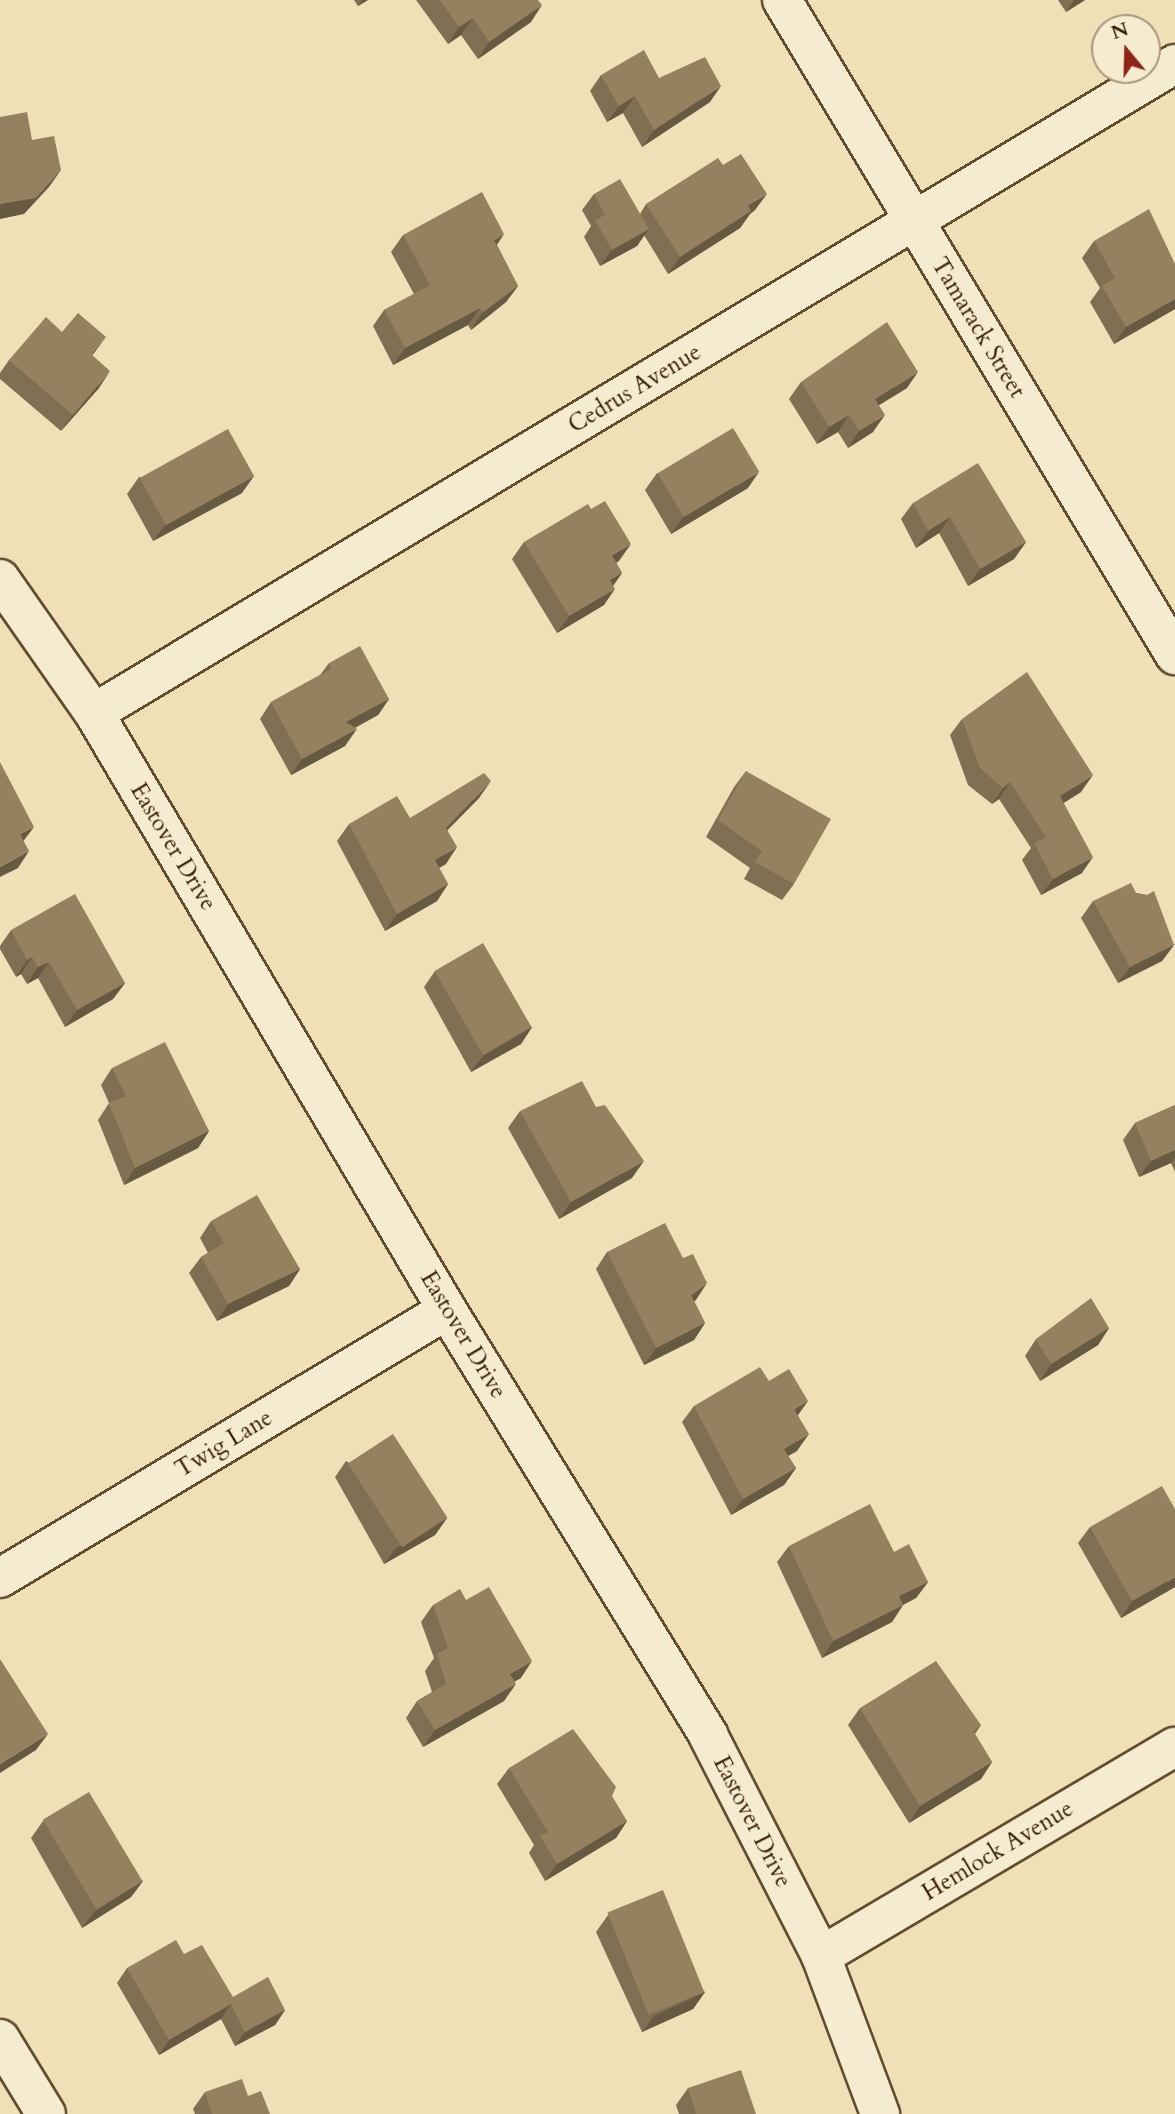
<!DOCTYPE html>
<html>
<head>
<meta charset="utf-8">
<style>
	body { margin:0 }
	#map { position:relative; width:1175px; height:2114px; overflow:hidden; background:#f0e0b7; font-family:Cardo,serif }
	div>[style] { position:absolute }
	[style*='--x'] { left:calc(var(--x)*1px); top:calc(var(--y)*1px); width:calc(var(--w)*1px); rotate:calc(var(--a)*1deg) }
	.roads { filter:drop-shadow(2px 0 #624c2e) drop-shadow(-2px 0 #624c2e) drop-shadow(0 2px #624c2e) drop-shadow(0 -2px #624c2e) }
	.street>* { height:38px; margin:-19px; padding:0 19px; transform-origin:19px; border-radius:19px; background:#f5ebd0 }
	.wall>* { inset:0; background:#806f52 }
	.shaded-wall>* { inset:0; background:#685a42 }
	.building>* { inset:0; background:#95815f; transform-origin:0 0 }
	span { translate:-50% -50%; white-space:nowrap; text-align:center; line-height:1.15; -webkit-text-stroke:7px #f5ebd0; paint-order:stroke }
	.street-label { font-size:23px; color:#321a00 }
	.north { position:absolute; left:1091px; top:14px; width:70px; height:70px; box-sizing:border-box; background:#f5ebd0; border:2px solid #a7977d; border-radius:50%; rotate:341deg; font-size:19px; font-weight:700; line-height:28px; text-align:center; color:#321a00 }
	.north::after { content:''; display:block; margin:auto; width:24px; height:32px; background:#8f2418; clip-path:polygon(50% 0,100% 100%,50% 72%,0 100%) }
</style>
</head>
<body>
<div id="map">
	<div class="roads">
		<div class="street">
			<i style="--x:782;--y:0;--w:764;--a:59.04"></i>
			<i style="--x:0;--y:579;--w:164;--a:55"></i>
			<i style="--x:94;--y:713;--w:694;--a:59.4"></i>
			<i style="--x:447;--y:1310;--w:499;--a:58.4"></i>
			<i style="--x:708;--y:1735;--w:248;--a:62.9"></i>
			<i style="--x:821;--y:1956;--w:169;--a:69.5"></i>
			<i style="--x:94;--y:713;--w:1261;--a:-30.98"></i>
			<i style="--x:0;--y:1578;--w:521;--a:-30.94"></i>
			<i style="--x:821;--y:1956;--w:411;--a:-30.6"></i>
			<i style="--x:0;--y:2039;--w:88;--a:58.5"></i>
		</div>
	</div>
	<div class="wall">
		<i style="clip-path:polygon(354px 0,368px 0,358px 6px)"></i>
		<i style="clip-path:polygon(416px 0,538px 0,531px 22px,478px 59px,461px 35px,448px 44px)"></i>
		<i style="clip-path:polygon(1058px 0,1085px 0,1066px 12px)"></i>
		<i style="clip-path:polygon(601px 75px,659px 78px,710px 102px,642px 147px,623px 113px,607px 122px,590px 91px)"></i>
		<i style="clip-path:polygon(594px 194px,640px 214px,646px 204px,755px 210px,750px 214px,740px 228px,668px 274px,644px 235px,637px 246px,600px 266px,584px 237px,591px 226px,582px 210px)"></i>
		<i style="clip-path:polygon(403px 235px,497px 245px,518px 286px,506px 302px,471px 330px,468px 325px,393px 365px,373px 326px,384px 310px,414px 294px,391px 252px)"></i>
		<i style="clip-path:polygon(1094px 241px,1175px 264px,1175px 309px,1114px 344px,1090px 302px,1100px 288px,1082px 258px)"></i>
		<i style="clip-path:polygon(62px 332px,92px 356px,99px 388px,61px 431px,0 379px,0 373px,9px 360px)"></i>
		<i style="clip-path:polygon(801px 382px,907px 388px,879px 405px,873px 432px,848px 448px,838px 432px,817px 444px,789px 399px)"></i>
		<i style="clip-path:polygon(657px 473px,748px 488px,671px 534px,645px 490px)"></i>
		<i style="clip-path:polygon(139px 477px,242px 493px,153px 541px,127px 494px)"></i>
		<i style="clip-path:polygon(913px 503px,1026px 542px,1014px 559px,968px 586px,939px 533px,916px 548px,901px 519px)"></i>
		<i style="clip-path:polygon(524px 542px,619px 561px,616px 562px,622px 573px,613px 585px,604px 605px,557px 633px,512px 559px)"></i>
		<i style="clip-path:polygon(329px 663px,389px 699px,378px 715px,355px 728px,345px 746px,291px 775px,260px 719px,271px 702px,320px 675px)"></i>
		<i style="clip-path:polygon(962px 719px,1081px 792px,1063px 803px,1082px 873px,1041px 895px,1022px 860px,1031px 848px,999px 799px,992px 804px,968px 785px,950px 735px)"></i>
		<i style="clip-path:polygon(746px 771px,794px 884px,782px 900px,744px 879px,750px 868px,706px 837px,734px 787px)"></i>
		<i style="clip-path:polygon(479px 798px,447px 830px,446px 864px,439px 868px,448px 884px,437px 901px,385px 931px,337px 841px,349px 824px,410px 818px)"></i>
		<i style="clip-path:polygon(1136px 893px,1147px 895px,1174px 945px,1162px 961px,1118px 983px,1081px 918px,1093px 901px)"></i>
		<i style="clip-path:polygon(11px 930px,125px 983px,113px 999px,65px 1027px,38px 978px,27px 984px,21px 974px,16px 977px,0 949px,0 946px)"></i>
		<i style="clip-path:polygon(435px 971px,532px 1027px,521px 1044px,471px 1072px,424px 987px)"></i>
		<i style="clip-path:polygon(112px 1068px,209px 1131px,198px 1148px,124px 1185px,98px 1120px,109px 1103px,101px 1085px)"></i>
		<i style="clip-path:polygon(1175px 1105px,1175px 1172px,1171px 1163px,1139px 1177px,1123px 1140px,1135px 1123px)"></i>
		<i style="clip-path:polygon(520px 1111px,632px 1178px,559px 1219px,508px 1128px)"></i>
		<i style="clip-path:polygon(211px 1221px,300px 1269px,289px 1286px,217px 1321px,189px 1273px,201px 1257px,208px 1253px,200px 1238px)"></i>
		<i style="clip-path:polygon(607px 1252px,696px 1300px,694px 1301px,705px 1323px,694px 1340px,644px 1365px,596px 1269px)"></i>
		<i style="clip-path:polygon(1109px 1328px,1098px 1345px,1040px 1381px,1025px 1356px,1036px 1339px)"></i>
		<i style="clip-path:polygon(769px 1381px,798px 1416px,797px 1451px,788px 1456px,796px 1468px,784px 1485px,731px 1515px,682px 1422px,694px 1406px)"></i>
		<i style="clip-path:polygon(346px 1461px,447px 1518px,435px 1535px,384px 1564px,335px 1477px)"></i>
		<i style="clip-path:polygon(1090px 1527px,1175px 1587px,1121px 1618px,1078px 1543px)"></i>
		<i style="clip-path:polygon(789px 1546px,894px 1552px,928px 1582px,916px 1598px,903px 1605px,892px 1622px,822px 1658px,777px 1562px)"></i>
		<i style="clip-path:polygon(466px 1600px,521px 1678px,514px 1681px,504px 1701px,423px 1747px,406px 1718px,417px 1701px,432px 1692px,425px 1671px,434px 1658px,421px 1622px,433px 1605px)"></i>
		<i style="clip-path:polygon(860px 1708px,981px 1725px,975px 1734px,992px 1762px,981px 1779px,909px 1823px,848px 1725px)"></i>
		<i style="clip-path:polygon(509px 1768px,627px 1821px,616px 1838px,545px 1881px,529px 1853px,534px 1845px,497px 1784px)"></i>
		<i style="clip-path:polygon(43px 1821px,143px 1881px,131px 1897px,82px 1928px,31px 1838px)"></i>
		<i style="clip-path:polygon(608px 1915px,705px 1992px,693px 2009px,642px 2032px,596px 1932px)"></i>
		<i style="clip-path:polygon(184px 1954px,233px 1997px,285px 2010px,275px 2025px,235px 2046px,221px 2019px,159px 2055px,117px 1983px,127px 1968px)"></i>
		<i style="clip-path:polygon(688px 2088px,756px 2114px,679px 2114px,676px 2105px)"></i>
		<i style="clip-path:polygon(205px 2092px,270px 2114px,195px 2114px,193px 2109px)"></i>
	</div>
	<div class="shaded-wall">
		<i style="clip-path:polygon(362px 0,368px 0,358px 6px)"></i>
		<i style="clip-path:polygon(1074px 0,1085px 0,1066px 12px)"></i>
		<i style="clip-path:polygon(542px 5px,531px 22px,478px 59px,489px 42px)"></i>
		<i style="clip-path:polygon(473px 18px,461px 35px,448px 44px,459px 27px)"></i>
		<i style="clip-path:polygon(721px 86px,710px 102px,642px 147px,654px 130px)"></i>
		<i style="clip-path:polygon(635px 96px,623px 113px,607px 122px,619px 106px)"></i>
		<i style="clip-path:polygon(61px 170px,49px 187px,24px 214px,0 219px,0 204px)"></i>
		<i style="clip-path:polygon(767px 194px,755px 210px,750px 214px,740px 228px,668px 274px,680px 257px,748px 205px)"></i>
		<i style="clip-path:polygon(649px 229px,637px 246px,600px 266px,612px 250px)"></i>
		<i style="clip-path:polygon(504px 234px,493px 251px,494px 240px)"></i>
		<i style="clip-path:polygon(518px 286px,506px 302px,471px 330px,482px 313px)"></i>
		<i style="clip-path:polygon(1175px 299px,1175px 309px,1114px 344px,1126px 327px)"></i>
		<i style="clip-path:polygon(480px 308px,468px 325px,393px 365px,405px 348px)"></i>
		<i style="clip-path:polygon(106px 337px,94px 353px,79px 371px,91px 354px)"></i>
		<i style="clip-path:polygon(110px 371px,99px 388px,61px 431px,73px 415px)"></i>
		<i style="clip-path:polygon(918px 372px,907px 388px,863px 415px,875px 399px)"></i>
		<i style="clip-path:polygon(849px 415px,838px 432px,817px 444px,829px 427px)"></i>
		<i style="clip-path:polygon(885px 415px,873px 432px,848px 448px,859px 431px)"></i>
		<i style="clip-path:polygon(759px 472px,748px 488px,671px 534px,683px 517px)"></i>
		<i style="clip-path:polygon(254px 476px,242px 493px,153px 541px,165px 525px)"></i>
		<i style="clip-path:polygon(950px 517px,939px 533px,916px 548px,928px 531px)"></i>
		<i style="clip-path:polygon(1026px 542px,1014px 559px,968px 586px,980px 569px)"></i>
		<i style="clip-path:polygon(631px 544px,619px 561px,600px 572px,612px 555px)"></i>
		<i style="clip-path:polygon(622px 573px,611px 589px,610px 580px)"></i>
		<i style="clip-path:polygon(615px 589px,604px 605px,557px 633px,569px 616px)"></i>
		<i style="clip-path:polygon(389px 699px,378px 715px,335px 738px,346px 722px)"></i>
		<i style="clip-path:polygon(357px 729px,345px 746px,291px 775px,302px 759px)"></i>
		<i style="clip-path:polygon(1093px 775px,1081px 792px,1048px 813px,1060px 796px)"></i>
		<i style="clip-path:polygon(491px 781px,479px 798px,434px 844px,446px 828px)"></i>
		<i style="clip-path:polygon(1010px 782px,999px 799px,992px 804px,1003px 788px)"></i>
		<i style="clip-path:polygon(34px 827px,22px 843px,20px 834px)"></i>
		<i style="clip-path:polygon(457px 847px,446px 864px,423px 877px,435px 860px)"></i>
		<i style="clip-path:polygon(29px 851px,18px 868px,0 877px,0 867px)"></i>
		<i style="clip-path:polygon(1093px 857px,1082px 873px,1041px 895px,1053px 879px)"></i>
		<i style="clip-path:polygon(448px 884px,437px 901px,385px 931px,397px 914px)"></i>
		<i style="clip-path:polygon(1174px 945px,1162px 961px,1118px 983px,1130px 967px)"></i>
		<i style="clip-path:polygon(32px 957px,21px 974px,16px 977px,27px 960px)"></i>
		<i style="clip-path:polygon(49px 962px,38px 978px,27px 984px,38px 967px)"></i>
		<i style="clip-path:polygon(125px 983px,113px 999px,65px 1027px,77px 1010px)"></i>
		<i style="clip-path:polygon(532px 1027px,521px 1044px,471px 1072px,483px 1056px)"></i>
		<i style="clip-path:polygon(209px 1131px,198px 1148px,124px 1185px,135px 1168px)"></i>
		<i style="clip-path:polygon(1175px 1150px,1175px 1157px,1171px 1163px,1139px 1177px,1151px 1161px)"></i>
		<i style="clip-path:polygon(644px 1161px,632px 1178px,559px 1219px,571px 1202px)"></i>
		<i style="clip-path:polygon(300px 1269px,289px 1286px,217px 1321px,228px 1304px)"></i>
		<i style="clip-path:polygon(707px 1283px,696px 1300px,679px 1312px,691px 1295px)"></i>
		<i style="clip-path:polygon(705px 1323px,694px 1340px,644px 1365px,656px 1348px)"></i>
		<i style="clip-path:polygon(1109px 1328px,1098px 1345px,1040px 1381px,1051px 1364px)"></i>
		<i style="clip-path:polygon(808px 1401px,796px 1418px,794px 1409px)"></i>
		<i style="clip-path:polygon(809px 1434px,797px 1451px,772px 1465px,784px 1449px)"></i>
		<i style="clip-path:polygon(796px 1468px,784px 1485px,731px 1515px,743px 1499px)"></i>
		<i style="clip-path:polygon(447px 1518px,435px 1535px,384px 1564px,396px 1548px)"></i>
		<i style="clip-path:polygon(1175px 1577px,1175px 1587px,1121px 1618px,1132px 1601px)"></i>
		<i style="clip-path:polygon(928px 1582px,916px 1598px,887px 1613px,899px 1596px)"></i>
		<i style="clip-path:polygon(903px 1605px,892px 1622px,822px 1658px,833px 1641px)"></i>
		<i style="clip-path:polygon(532px 1661px,521px 1678px,498px 1691px,510px 1674px)"></i>
		<i style="clip-path:polygon(516px 1684px,504px 1701px,423px 1747px,435px 1730px)"></i>
		<i style="clip-path:polygon(48px 1734px,36px 1750px,0 1773px,0 1764px)"></i>
		<i style="clip-path:polygon(992px 1762px,981px 1779px,909px 1823px,920px 1806px)"></i>
		<i style="clip-path:polygon(627px 1821px,616px 1838px,545px 1881px,557px 1864px)"></i>
		<i style="clip-path:polygon(143px 1881px,131px 1897px,82px 1928px,94px 1912px)"></i>
		<i style="clip-path:polygon(705px 1992px,693px 2009px,642px 2032px,654px 2016px)"></i>
		<i style="clip-path:polygon(231px 2004px,221px 2019px,159px 2055px,169px 2040px)"></i>
		<i style="clip-path:polygon(285px 2010px,275px 2025px,235px 2046px,245px 2032px)"></i>
	</div>
	<div class="building">
		<i style="clip-path:polygon(440px 0,538px 0,542px 5px,489px 42px,473px 18px,459px 27px)"></i>
		<i style="clip-path:polygon(644px 50px,659px 78px,705px 57px,721px 86px,654px 130px,635px 96px,619px 106px,601px 75px)"></i>
		<i style="clip-path:polygon(27px 112px,32px 140px,54px 136px,61px 170px,36px 198px,0 204px,0 117px)"></i>
		<i style="clip-path:polygon(741px 154px,767px 194px,748px 205px,751px 211px,680px 257px,646px 204px,718px 158px,723px 165px)"></i>
		<i style="clip-path:polygon(620px 179px,649px 229px,612px 250px,595px 220px,605px 215px,594px 194px)"></i>
		<i style="clip-path:polygon(482px 192px,504px 234px,494px 240px,518px 286px,482px 313px,480px 308px,405px 348px,384px 310px,430px 285px,403px 235px)"></i>
		<i style="clip-path:polygon(1149px 209px,1175px 264px,1175px 299px,1126px 327px,1102px 286px,1115px 278px,1094px 241px)"></i>
		<i style="clip-path:polygon(78px 313px,106px 337px,91px 354px,110px 371px,73px 415px,9px 360px,46px 317px,62px 332px)"></i>
		<i style="clip-path:polygon(887px 322px,918px 372px,875px 399px,885px 415px,859px 431px,849px 415px,829px 427px,801px 382px)"></i>
		<i style="left:733px;top:428px;width:51px;height:88px;rotate:59deg"></i>
		<i style="left:228px;top:429px;width:54px;height:101px;rotate:61deg"></i>
		<i style="clip-path:polygon(978px 463px,1026px 542px,980px 569px,950px 517px,928px 531px,913px 503px)"></i>
		<i style="clip-path:polygon(605px 501px,631px 544px,612px 555px,622px 573px,610px 580px,615px 589px,569px 616px,524px 542px,588px 504px,591px 509px)"></i>
		<i style="clip-path:polygon(360px 646px,389px 699px,346px 722px,357px 729px,302px 759px,271px 702px,331px 669px,329px 663px)"></i>
		<i style="clip-path:polygon(1027px 672px,1093px 775px,1060px 796px,1093px 857px,1053px 879px,1034px 843px,1046px 837px,1010px 782px,1003px 788px,980px 768px,962px 719px)"></i>
		<i style="clip-path:polygon(0 762px,34px 827px,20px 834px,29px 851px,0 867px)"></i>
		<i style="clip-path:polygon(746px 771px,831px 819px,794px 884px,755px 862px,762px 851px,718px 820px)"></i>
		<i style="clip-path:polygon(484px 773px,491px 781px,446px 828px,457px 847px,435px 860px,448px 884px,397px 914px,349px 824px,397px 796px,410px 818px)"></i>
		<i style="clip-path:polygon(1131px 883px,1136px 893px,1147px 895px,1154px 891px,1174px 945px,1130px 967px,1093px 901px)"></i>
		<i style="clip-path:polygon(75px 894px,125px 983px,77px 1010px,49px 962px,38px 967px,32px 957px,27px 960px,11px 930px)"></i>
		<i style="left:483px;top:943px;width:97px;height:56px;rotate:60deg"></i>
		<i style="clip-path:polygon(165px 1042px,209px 1131px,135px 1168px,109px 1103px,126px 1096px,112px 1068px)"></i>
		<i style="clip-path:polygon(582px 1081px,596px 1107px,605px 1105px,644px 1161px,571px 1202px,520px 1111px)"></i>
		<i style="clip-path:polygon(1175px 1105px,1175px 1150px,1151px 1161px,1135px 1123px)"></i>
		<i style="clip-path:polygon(257px 1195px,300px 1269px,228px 1304px,201px 1257px,224px 1243px,211px 1221px)"></i>
		<i style="clip-path:polygon(665px 1223px,683px 1258px,693px 1254px,707px 1283px,691px 1295px,705px 1323px,656px 1348px,607px 1252px)"></i>
		<i style="clip-path:polygon(1091px 1298px,1109px 1328px,1051px 1364px,1036px 1339px)"></i>
		<i style="clip-path:polygon(760px 1367px,769px 1381px,789px 1369px,808px 1401px,794px 1409px,809px 1434px,784px 1449px,796px 1468px,743px 1499px,694px 1406px)"></i>
		<i style="left:393px;top:1434px;width:100px;height:54px;rotate:57deg"></i>
		<i style="clip-path:polygon(1162px 1486px,1175px 1509px,1175px 1577px,1132px 1601px,1090px 1527px)"></i>
		<i style="clip-path:polygon(870px 1504px,894px 1552px,909px 1544px,928px 1582px,899px 1596px,903px 1605px,833px 1641px,789px 1546px)"></i>
		<i style="clip-path:polygon(489px 1587px,532px 1661px,510px 1674px,516px 1684px,435px 1730px,417px 1701px,446px 1684px,437px 1654px,448px 1648px,433px 1605px,460px 1589px,466px 1600px)"></i>
		<i style="clip-path:polygon(0 1659px,48px 1734px,0 1764px)"></i>
		<i style="clip-path:polygon(936px 1661px,981px 1725px,973px 1731px,992px 1762px,920px 1806px,860px 1708px)"></i>
		<i style="clip-path:polygon(573px 1729px,616px 1787px,612px 1796px,627px 1821px,557px 1864px,540px 1836px,548px 1832px,509px 1768px)"></i>
		<i style="left:89px;top:1792px;width:104px;height:54px;rotate:59deg"></i>
		<i style="left:663px;top:1890px;width:110px;height:60px;rotate:68deg"></i>
		<i style="clip-path:polygon(176px 1940px,184px 1954px,202px 1945px,233px 1997px,268px 1977px,285px 2010px,245px 2032px,231px 2004px,169px 2040px,127px 1968px)"></i>
		<i style="clip-path:polygon(741px 2070px,756px 2114px,696px 2114px,688px 2088px)"></i>
		<i style="clip-path:polygon(242px 2079px,248px 2096px,261px 2091px,270px 2114px,212px 2114px,205px 2092px)"></i>
	</div>
	<div class="street-label">
		<span style="left:978px;top:328px;rotate:59deg">Tamarack Street</span>
		<span style="left:635px;top:389px;rotate:-31deg">Cedrus Avenue</span>
		<span style="left:173px;top:847px;rotate:59deg">Eastover Drive</span>
		<span style="left:463px;top:1335px;rotate:59deg">Eastover Drive</span>
		<span style="left:224px;top:1444px;rotate:-31deg">Twig Lane</span>
		<span style="left:752px;top:1822px;rotate:63deg">Eastover Drive</span>
		<span style="left:998px;top:1851px;rotate:-31deg">Hemlock Avenue</span>
	</div>
	<div class="north">N</div>
</div>
</body>
</html>
